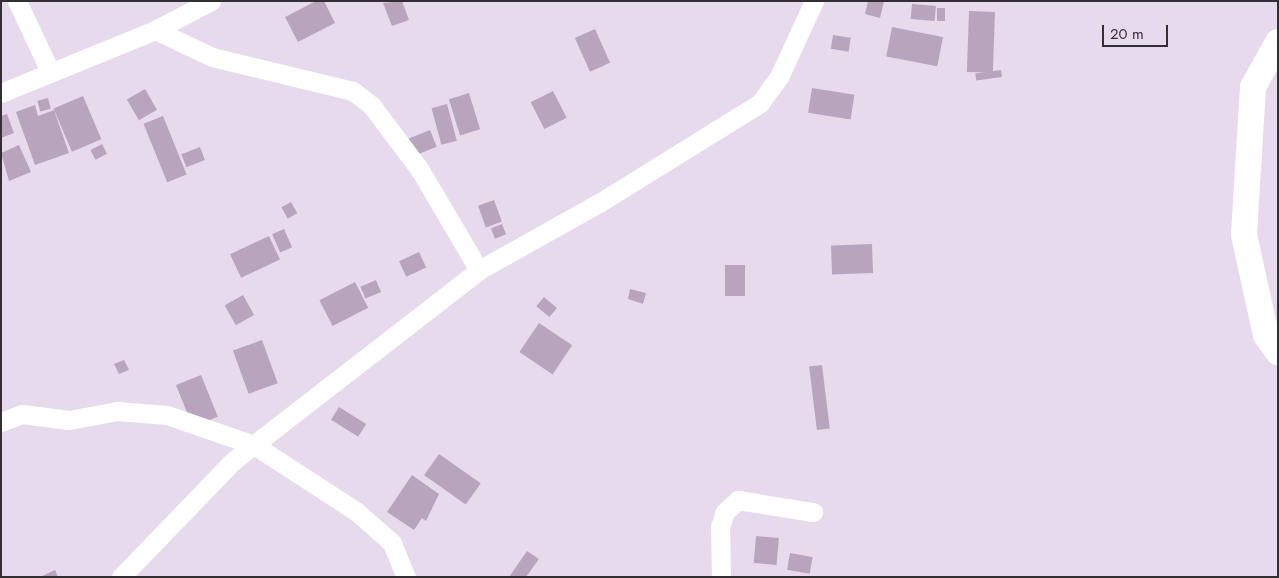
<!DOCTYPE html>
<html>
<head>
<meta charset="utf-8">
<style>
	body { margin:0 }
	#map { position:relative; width:1279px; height:578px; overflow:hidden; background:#e8daed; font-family:Jost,sans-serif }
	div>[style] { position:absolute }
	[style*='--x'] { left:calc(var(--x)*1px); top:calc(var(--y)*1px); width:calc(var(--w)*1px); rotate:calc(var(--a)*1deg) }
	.building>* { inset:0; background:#b8a5bd; transform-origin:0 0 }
	.street>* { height:19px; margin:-9.5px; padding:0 9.5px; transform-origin:9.5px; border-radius:9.5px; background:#fff }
	.secondary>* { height:26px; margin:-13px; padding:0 13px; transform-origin:13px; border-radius:13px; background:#fff }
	span { translate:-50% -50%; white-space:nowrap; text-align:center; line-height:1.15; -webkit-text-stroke:4.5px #e8daed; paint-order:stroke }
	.frame { position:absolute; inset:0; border:2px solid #332d34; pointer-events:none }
	.scale { position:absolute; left:1102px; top:25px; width:66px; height:22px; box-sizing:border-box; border:2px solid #332d34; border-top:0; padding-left:6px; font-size:15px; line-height:18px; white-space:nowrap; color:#332d34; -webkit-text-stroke:4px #e8daed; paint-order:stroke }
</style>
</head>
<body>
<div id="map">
	<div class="building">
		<i style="clip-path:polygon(316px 1px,324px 1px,335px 23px,298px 42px,285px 17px)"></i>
		<i style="clip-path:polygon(402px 1px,409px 20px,392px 26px,383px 3px)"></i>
		<i style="clip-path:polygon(868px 1px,884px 1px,880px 18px,865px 14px)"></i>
		<i style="left:912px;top:4px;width:24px;height:15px;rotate:5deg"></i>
		<i style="left:945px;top:8px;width:13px;height:8px;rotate:90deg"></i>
		<i style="left:969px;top:11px;width:26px;height:61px;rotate:2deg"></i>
		<i style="left:892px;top:27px;width:52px;height:30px;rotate:11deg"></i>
		<i style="left:595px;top:29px;width:37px;height:22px;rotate:66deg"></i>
		<i style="left:833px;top:35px;width:18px;height:14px;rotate:9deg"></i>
		<i style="left:1001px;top:70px;width:7px;height:26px;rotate:82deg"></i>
		<i style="left:812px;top:88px;width:43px;height:25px;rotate:9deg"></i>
		<i style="left:145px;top:89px;width:24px;height:21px;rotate:60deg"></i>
		<i style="left:553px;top:91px;width:30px;height:25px;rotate:63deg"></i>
		<i style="left:469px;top:93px;width:38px;height:21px;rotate:73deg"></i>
		<i style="left:83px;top:96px;width:47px;height:32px;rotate:67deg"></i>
		<i style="left:48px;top:98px;width:11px;height:11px;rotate:75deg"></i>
		<i style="left:447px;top:104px;width:38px;height:16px;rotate:75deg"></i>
		<i style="clip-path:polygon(35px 105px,38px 116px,54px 110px,69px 153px,35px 165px,16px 112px)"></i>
		<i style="clip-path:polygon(7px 114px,14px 133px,1px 138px,1px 116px)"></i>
		<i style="left:163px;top:116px;width:63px;height:21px;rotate:68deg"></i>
		<i style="left:430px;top:130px;width:18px;height:35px;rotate:68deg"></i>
		<i style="left:102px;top:144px;width:11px;height:13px;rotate:63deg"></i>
		<i style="clip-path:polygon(19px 145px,31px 172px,9px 181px,1px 153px)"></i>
		<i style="left:200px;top:147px;width:14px;height:20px;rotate:69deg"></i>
		<i style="left:494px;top:200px;width:23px;height:17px;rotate:70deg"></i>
		<i style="left:291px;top:202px;width:13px;height:11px;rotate:61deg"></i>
		<i style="left:502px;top:224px;width:11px;height:12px;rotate:68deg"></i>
		<i style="left:284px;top:229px;width:20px;height:13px;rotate:66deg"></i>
		<i style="left:269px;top:236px;width:26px;height:43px;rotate:65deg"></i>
		<i style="left:872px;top:244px;width:29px;height:41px;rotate:88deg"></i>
		<i style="left:419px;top:252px;width:17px;height:22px;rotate:65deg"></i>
		<i style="left:725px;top:265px;width:20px;height:31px"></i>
		<i style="left:376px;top:280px;width:13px;height:17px;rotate:67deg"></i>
		<i style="left:355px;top:282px;width:29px;height:40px;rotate:63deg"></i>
		<i style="clip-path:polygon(630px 289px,646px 293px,643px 304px,628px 299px)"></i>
		<i style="left:243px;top:295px;width:23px;height:21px;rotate:61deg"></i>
		<i style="left:544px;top:297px;width:17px;height:12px;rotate:40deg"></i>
		<i style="left:539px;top:323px;width:40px;height:35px;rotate:34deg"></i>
		<i style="left:262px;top:340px;width:46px;height:31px;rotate:70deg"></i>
		<i style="clip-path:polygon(124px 360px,129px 370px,119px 374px,114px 364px)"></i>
		<i style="left:822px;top:365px;width:64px;height:13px;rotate:83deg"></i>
		<i style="left:201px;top:375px;width:45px;height:27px;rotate:68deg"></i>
		<i style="left:339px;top:407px;width:32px;height:15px;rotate:32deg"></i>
		<i style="left:439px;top:454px;width:51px;height:26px;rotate:35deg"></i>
		<i style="clip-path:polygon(412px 475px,439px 494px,426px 521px,422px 518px,414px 530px,387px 512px)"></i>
		<i style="left:756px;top:536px;width:23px;height:27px;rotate:5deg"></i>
		<i style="clip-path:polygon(527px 551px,539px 559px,526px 577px,509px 577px)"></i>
		<i style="left:790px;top:553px;width:23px;height:17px;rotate:10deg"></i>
		<i style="clip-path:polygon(55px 570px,58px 577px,40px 577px)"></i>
	</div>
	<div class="street">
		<i style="--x:17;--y:1;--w:77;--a:64.8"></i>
		<i style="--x:155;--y:30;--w:63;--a:25.3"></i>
		<i style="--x:212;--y:57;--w:145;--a:13.6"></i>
		<i style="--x:353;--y:91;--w:24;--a:38"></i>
		<i style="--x:372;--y:106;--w:80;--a:53.1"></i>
		<i style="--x:420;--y:170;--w:116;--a:59.5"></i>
		<i style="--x:1;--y:93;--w:166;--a:-22.2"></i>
		<i style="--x:155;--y:30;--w:63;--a:-27.4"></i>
		<i style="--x:1;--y:422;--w:22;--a:-21"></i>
		<i style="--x:22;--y:414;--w:47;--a:7.3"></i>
		<i style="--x:69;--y:420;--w:49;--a:-10.6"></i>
		<i style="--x:117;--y:411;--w:50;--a:4.6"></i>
		<i style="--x:167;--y:415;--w:92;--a:19"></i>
		<i style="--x:254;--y:445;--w:123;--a:33"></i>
		<i style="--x:357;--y:512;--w:47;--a:41.5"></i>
		<i style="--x:392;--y:543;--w:37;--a:68"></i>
		<i style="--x:121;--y:577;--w:161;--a:-46"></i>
		<i style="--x:233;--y:461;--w:311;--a:-37.8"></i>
		<i style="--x:479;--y:270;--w:137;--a:-29.2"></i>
		<i style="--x:599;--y:203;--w:190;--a:-31.8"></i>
		<i style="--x:760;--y:103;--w:32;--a:-54"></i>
		<i style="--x:779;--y:77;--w:84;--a:-65.3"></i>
		<i style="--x:721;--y:577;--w:50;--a:-91.1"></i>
		<i style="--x:720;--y:527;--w:16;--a:-72"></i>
		<i style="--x:725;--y:512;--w:18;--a:-43"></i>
		<i style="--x:738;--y:500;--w:76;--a:9.1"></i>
	</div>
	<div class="secondary">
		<i style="--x:1278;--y:42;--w:51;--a:119.1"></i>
		<i style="--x:1253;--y:87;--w:148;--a:93.5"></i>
		<i style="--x:1244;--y:235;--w:102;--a:77.6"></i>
		<i style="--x:1266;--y:335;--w:21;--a:55"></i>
	</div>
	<div class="frame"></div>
	<div class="scale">20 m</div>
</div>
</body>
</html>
